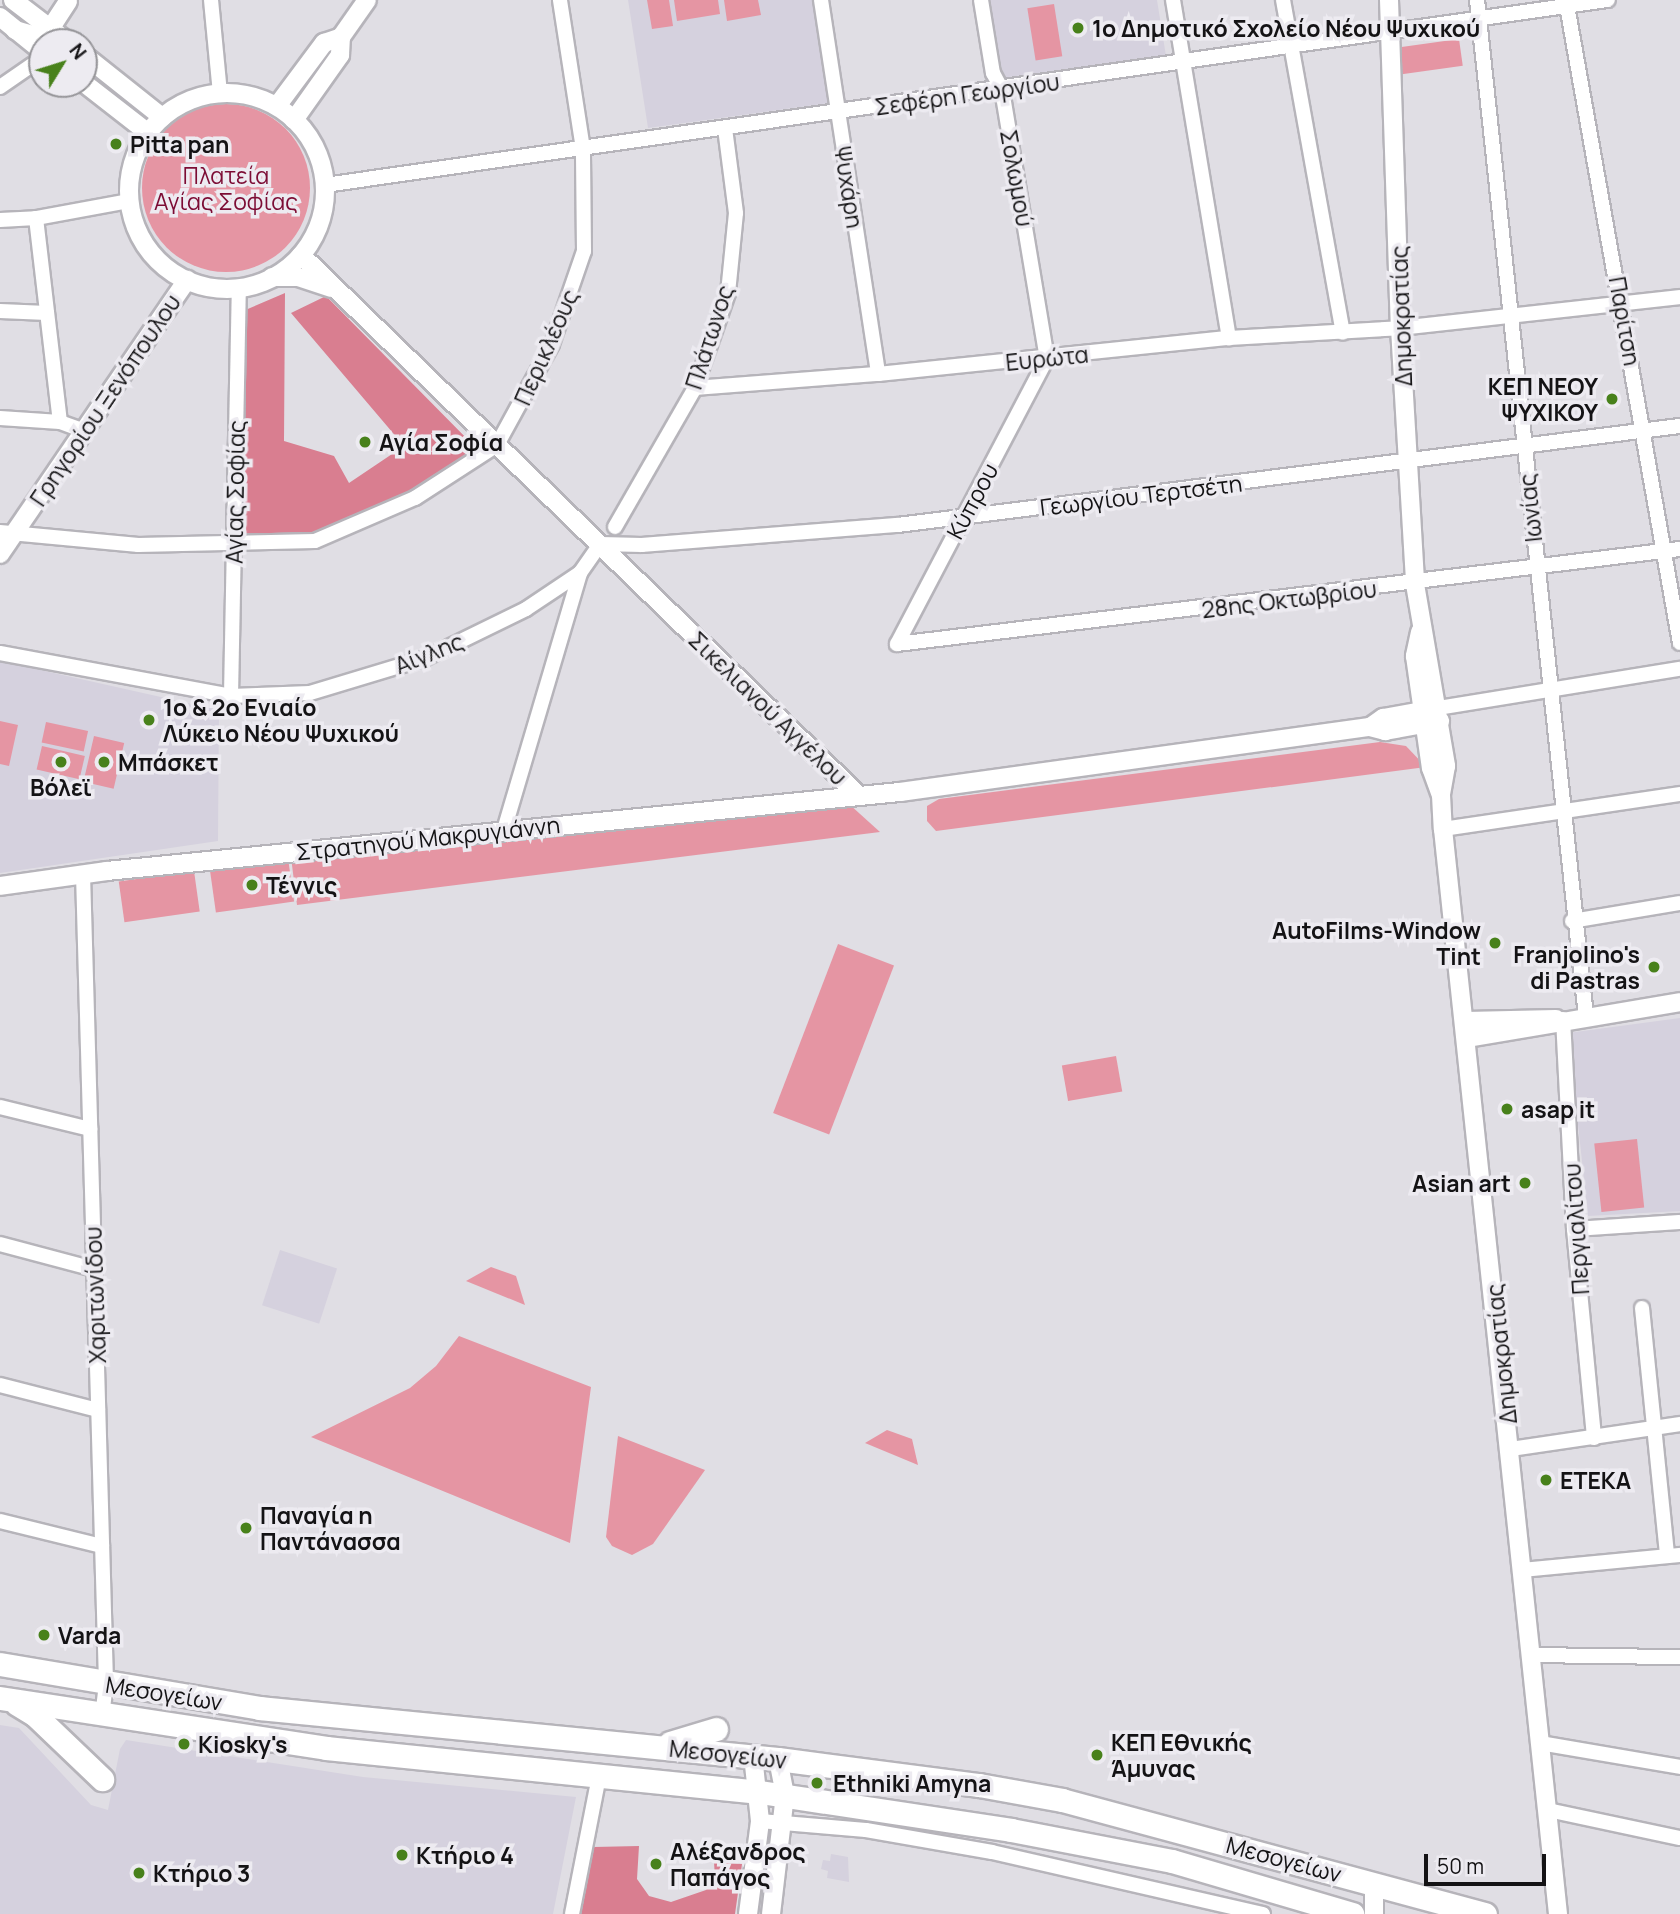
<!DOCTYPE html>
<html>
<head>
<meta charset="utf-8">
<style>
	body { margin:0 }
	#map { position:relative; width:1680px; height:1914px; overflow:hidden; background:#e0dee4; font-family:Manrope,sans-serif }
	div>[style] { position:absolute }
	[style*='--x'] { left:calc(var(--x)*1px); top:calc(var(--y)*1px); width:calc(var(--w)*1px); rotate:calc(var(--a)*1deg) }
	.built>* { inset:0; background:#d5d1de; transform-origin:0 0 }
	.green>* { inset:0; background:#e595a3; transform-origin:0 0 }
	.round { border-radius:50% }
	.forest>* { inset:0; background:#d97e90 }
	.roads { filter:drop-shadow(2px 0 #b6b4ba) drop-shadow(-2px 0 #b6b4ba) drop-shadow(0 2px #b6b4ba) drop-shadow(0 -2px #b6b4ba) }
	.minor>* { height:14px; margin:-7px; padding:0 7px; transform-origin:7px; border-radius:7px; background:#fff }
	.tertiary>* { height:18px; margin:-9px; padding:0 9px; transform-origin:9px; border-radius:9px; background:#fff }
	.tertiary>.ring { margin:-9px; padding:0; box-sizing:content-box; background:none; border:18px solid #fff; border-radius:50% }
	.primary>* { height:23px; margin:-11.5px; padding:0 11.5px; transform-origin:11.5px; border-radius:11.5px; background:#fff }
	.dots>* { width:19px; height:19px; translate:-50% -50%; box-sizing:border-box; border:4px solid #edebf1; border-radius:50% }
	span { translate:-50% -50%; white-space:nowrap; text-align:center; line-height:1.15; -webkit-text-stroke:7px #edebf1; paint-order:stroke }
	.poi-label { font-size:23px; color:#141315; font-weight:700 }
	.left { translate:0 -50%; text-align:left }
	.right { translate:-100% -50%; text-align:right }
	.street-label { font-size:23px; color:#141315 }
	.park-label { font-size:23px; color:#7c0c34 }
	.north { position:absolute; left:28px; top:28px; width:70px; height:70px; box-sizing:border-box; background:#edebf1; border:2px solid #969599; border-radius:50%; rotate:52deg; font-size:19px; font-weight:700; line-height:28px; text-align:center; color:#141315 }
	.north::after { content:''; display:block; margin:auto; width:24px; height:32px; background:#48811b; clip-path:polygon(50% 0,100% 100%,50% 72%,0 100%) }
	.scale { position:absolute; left:1424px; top:1854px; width:122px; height:32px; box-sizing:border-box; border:4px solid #141315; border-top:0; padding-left:9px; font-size:21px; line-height:24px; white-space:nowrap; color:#141315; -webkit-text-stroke:5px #edebf1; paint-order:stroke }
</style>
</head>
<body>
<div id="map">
	<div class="built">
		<i style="clip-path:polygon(628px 0,813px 0,829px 103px,648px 128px)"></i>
		<i style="clip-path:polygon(990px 0,1157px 0,1166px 56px,1002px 78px)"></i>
		<i style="clip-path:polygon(0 661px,219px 710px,218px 841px,0 873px)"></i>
		<i style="clip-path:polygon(1680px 1018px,1680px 1211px,1588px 1216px,1568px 1033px)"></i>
		<i style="left:280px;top:1250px;width:60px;height:58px;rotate:18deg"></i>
		<i style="clip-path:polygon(0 1725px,19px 1728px,91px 1805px,108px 1810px,120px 1749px,126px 1740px,363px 1777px,576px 1797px,553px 1914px,0 1914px)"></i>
		<i style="clip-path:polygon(831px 1854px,848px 1857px,849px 1882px,827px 1878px,828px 1871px,821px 1869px,823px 1860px,830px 1861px)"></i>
	</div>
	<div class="green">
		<i style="clip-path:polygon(647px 0,669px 0,673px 26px,652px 29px)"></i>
		<i style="clip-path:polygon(674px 0,718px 0,720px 14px,677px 21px)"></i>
		<i style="clip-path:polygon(724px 0,758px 0,761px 15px,727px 21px)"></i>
		<i style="left:1054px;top:4px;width:53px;height:27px;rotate:81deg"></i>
		<i style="left:1459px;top:39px;width:27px;height:67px;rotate:82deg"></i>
		<i class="round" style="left:142px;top:104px;width:168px;height:168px"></i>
		<i style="clip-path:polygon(0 721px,18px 725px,9px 766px,0 764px)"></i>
		<i style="left:46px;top:722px;width:43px;height:21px;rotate:12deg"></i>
		<i style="left:94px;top:736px;width:31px;height:47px;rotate:13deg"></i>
		<i style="clip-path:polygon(1380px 742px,1406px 746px,1426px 767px,936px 831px,927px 821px,927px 806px,939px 799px)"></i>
		<i style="left:42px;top:746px;width:44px;height:24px;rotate:13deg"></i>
		<i style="clip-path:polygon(849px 804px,880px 832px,297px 905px,291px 857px)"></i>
		<i style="left:288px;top:858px;width:44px;height:79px;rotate:82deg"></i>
		<i style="left:194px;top:871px;width:41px;height:76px;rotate:82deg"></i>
		<i style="left:838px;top:944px;width:60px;height:181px;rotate:21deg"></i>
		<i style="left:1116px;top:1056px;width:36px;height:55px;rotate:80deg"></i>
		<i style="left:1637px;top:1139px;width:69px;height:43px;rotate:84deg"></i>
		<i style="clip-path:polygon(491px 1267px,516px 1276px,525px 1305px,466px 1281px)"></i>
		<i style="clip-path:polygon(459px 1336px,591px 1387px,570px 1543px,311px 1437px,410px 1388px,436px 1366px)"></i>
		<i style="clip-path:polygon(887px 1430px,912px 1439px,918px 1465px,865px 1443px)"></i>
		<i style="clip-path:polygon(618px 1436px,705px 1470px,653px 1544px,632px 1555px,612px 1546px,606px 1537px)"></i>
	</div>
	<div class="forest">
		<i style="clip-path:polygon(285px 293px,284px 441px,334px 456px,349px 483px,404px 446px,291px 313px,326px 296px,480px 452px,410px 496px,312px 536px,239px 540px,243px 311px)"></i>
		<i style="clip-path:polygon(639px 1846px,637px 1879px,649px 1896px,671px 1902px,706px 1890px,715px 1878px,714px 1862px,742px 1864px,735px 1914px,581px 1914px,594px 1847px)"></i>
	</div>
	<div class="roads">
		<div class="minor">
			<i style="--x:211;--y:0;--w:93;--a:84.5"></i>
			<i style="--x:821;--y:0;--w:378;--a:81.3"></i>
			<i style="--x:981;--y:0;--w:74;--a:80.7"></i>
			<i style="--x:993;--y:73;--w:19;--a:62"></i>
			<i style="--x:1002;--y:90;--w:272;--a:80.5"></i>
			<i style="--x:1173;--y:0;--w:343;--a:80.6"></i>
			<i style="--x:1283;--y:0;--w:338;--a:79.8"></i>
			<i style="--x:1477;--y:0;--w:1023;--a:83.88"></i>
			<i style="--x:1566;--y:0;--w:653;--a:79.95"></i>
			<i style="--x:0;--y:87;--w:51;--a:-34.6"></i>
			<i style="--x:325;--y:185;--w:1296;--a:-8.21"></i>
			<i style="--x:36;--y:218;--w:205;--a:83.3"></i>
			<i style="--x:0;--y:220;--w:36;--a:-3"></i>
			<i style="--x:36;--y:218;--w:95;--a:-10.4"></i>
			<i style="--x:0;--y:311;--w:47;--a:2.4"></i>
			<i style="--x:695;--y:388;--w:184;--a:-4.4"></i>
			<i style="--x:878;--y:374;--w:353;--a:-5.9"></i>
			<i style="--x:1229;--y:338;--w:171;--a:-3.3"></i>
			<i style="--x:1400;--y:328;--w:282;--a:-6.3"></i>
			<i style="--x:0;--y:418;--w:60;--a:3.8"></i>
			<i style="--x:60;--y:422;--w:23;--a:20"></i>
			<i style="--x:615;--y:527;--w:160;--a:-60.1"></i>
			<i style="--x:695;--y:388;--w:101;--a:-70.8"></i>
			<i style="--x:728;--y:293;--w:80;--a:-84.3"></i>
			<i style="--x:736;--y:213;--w:86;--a:-97.4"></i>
			<i style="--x:0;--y:532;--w:139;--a:5.4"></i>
			<i style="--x:138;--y:545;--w:177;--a:-1.3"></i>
			<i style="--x:315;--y:541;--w:109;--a:-23.3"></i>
			<i style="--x:415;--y:498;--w:98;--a:-32.9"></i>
			<i style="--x:497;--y:445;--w:115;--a:-61.4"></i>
			<i style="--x:552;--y:344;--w:98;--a:-71"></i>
			<i style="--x:584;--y:251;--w:102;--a:-90.6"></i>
			<i style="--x:583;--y:149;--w:151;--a:-98.8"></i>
			<i style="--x:897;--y:644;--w:789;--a:-6.92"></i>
			<i style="--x:897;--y:644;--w:323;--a:-62.3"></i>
			<i style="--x:0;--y:653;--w:235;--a:10.5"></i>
			<i style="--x:231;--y:696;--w:79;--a:-2.2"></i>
			<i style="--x:310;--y:693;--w:121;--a:-16.8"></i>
			<i style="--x:426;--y:658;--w:111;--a:-26.1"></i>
			<i style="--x:526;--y:609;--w:65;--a:-33.7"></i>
			<i style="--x:580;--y:573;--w:35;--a:-55"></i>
			<i style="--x:600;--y:544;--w:42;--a:1.4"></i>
			<i style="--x:642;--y:545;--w:257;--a:-4.5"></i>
			<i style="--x:898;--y:525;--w:788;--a:-7.22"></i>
			<i style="--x:231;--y:696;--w:408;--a:-88.9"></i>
			<i style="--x:1438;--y:708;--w:245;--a:-9.2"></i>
			<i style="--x:1443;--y:829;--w:240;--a:-8.4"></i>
			<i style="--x:504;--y:830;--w:268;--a:-73.5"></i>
			<i style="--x:83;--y:874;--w:810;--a:88.37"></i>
			<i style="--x:106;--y:1684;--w:32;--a:97"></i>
			<i style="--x:1572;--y:921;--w:109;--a:-9.5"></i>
			<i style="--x:1563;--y:1019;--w:210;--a:87"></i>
			<i style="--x:1574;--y:1229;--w:210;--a:84.5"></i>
			<i style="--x:0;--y:1107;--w:93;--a:13.7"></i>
			<i style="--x:1574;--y:1229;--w:106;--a:-3.8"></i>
			<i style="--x:0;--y:1244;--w:97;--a:14.9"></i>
			<i style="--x:1642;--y:1308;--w:249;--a:84.2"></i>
			<i style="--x:0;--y:1385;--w:101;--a:14.3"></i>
			<i style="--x:1511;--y:1449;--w:171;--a:-8.4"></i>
			<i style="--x:0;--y:1521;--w:105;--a:13.8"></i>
			<i style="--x:1521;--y:1570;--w:160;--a:-5.4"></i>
			<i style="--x:1529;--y:1655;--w:151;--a:0.8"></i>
			<i style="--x:1540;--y:1743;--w:142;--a:9.7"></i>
			<i style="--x:1548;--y:1810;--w:135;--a:12"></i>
			<i style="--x:760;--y:1821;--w:106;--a:4.9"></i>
			<i style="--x:866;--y:1830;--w:128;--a:9.9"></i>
			<i style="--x:992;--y:1852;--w:278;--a:12.9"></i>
			<i style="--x:572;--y:1914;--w:141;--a:-78.9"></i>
		</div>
		<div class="tertiary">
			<i style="--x:13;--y:0;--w:69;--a:37.4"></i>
			<i style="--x:1389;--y:0;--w:328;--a:88.1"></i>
			<i style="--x:1400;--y:328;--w:256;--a:86.6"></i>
			<i style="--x:1415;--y:584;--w:185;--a:80.3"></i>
			<i style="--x:1446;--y:766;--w:29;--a:100"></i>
			<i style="--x:1441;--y:795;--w:34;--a:87"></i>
			<i style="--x:1443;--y:829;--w:1091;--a:83.95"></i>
			<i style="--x:0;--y:17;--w:54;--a:39"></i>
			<i style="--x:15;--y:30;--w:18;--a:16"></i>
			<i style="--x:32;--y:35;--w:19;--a:-18"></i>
			<i style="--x:50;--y:29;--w:33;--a:-57"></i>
			<i style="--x:84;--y:55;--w:100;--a:38.5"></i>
			<i style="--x:84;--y:83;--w:80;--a:37.9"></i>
			<i class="ring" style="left:129px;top:93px;width:178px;height:178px"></i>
			<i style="--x:277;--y:106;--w:79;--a:-53.3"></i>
			<i style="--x:324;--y:43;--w:18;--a:-19"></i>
			<i style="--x:294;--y:120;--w:80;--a:-54.7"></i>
			<i style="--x:340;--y:55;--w:18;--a:-87"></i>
			<i style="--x:341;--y:37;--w:45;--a:-54.9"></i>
			<i style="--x:301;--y:255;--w:773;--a:44.11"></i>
			<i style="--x:272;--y:277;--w:26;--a:0"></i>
			<i style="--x:298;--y:277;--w:35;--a:18"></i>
			<i style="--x:0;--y:554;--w:332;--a:-55.7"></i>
			<i style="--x:1420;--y:632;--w:25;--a:102"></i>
			<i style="--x:1415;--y:656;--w:113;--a:81.9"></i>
			<i style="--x:1431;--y:768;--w:27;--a:70"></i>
			<i style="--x:1370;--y:727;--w:16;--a:-35"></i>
			<i style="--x:1383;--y:718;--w:52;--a:-10"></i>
			<i style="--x:0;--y:886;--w:108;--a:-8"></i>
			<i style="--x:107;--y:871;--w:797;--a:-5.69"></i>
			<i style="--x:900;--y:792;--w:474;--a:-7.9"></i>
			<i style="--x:1370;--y:727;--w:16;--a:15"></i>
			<i style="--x:1385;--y:731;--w:56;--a:-10.3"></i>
			<i style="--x:1466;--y:1021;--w:90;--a:-1.3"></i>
			<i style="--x:1468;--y:1038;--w:215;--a:-9.6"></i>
			<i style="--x:1374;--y:1883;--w:31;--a:90"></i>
			<i style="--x:748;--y:1914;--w:94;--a:-82.6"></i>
			<i style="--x:760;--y:1821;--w:65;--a:-96.1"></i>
			<i style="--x:771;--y:1914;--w:120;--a:-83.3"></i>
			<i style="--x:785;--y:1795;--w:37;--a:-101"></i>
		</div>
		<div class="primary">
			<i style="--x:0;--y:1664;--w:263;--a:9.6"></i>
			<i style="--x:259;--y:1708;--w:521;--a:5.61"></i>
			<i style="--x:778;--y:1759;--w:203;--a:7.4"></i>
			<i style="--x:979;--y:1785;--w:84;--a:10.2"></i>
			<i style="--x:1062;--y:1800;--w:438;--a:15.1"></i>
			<i style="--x:0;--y:1698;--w:330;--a:8.7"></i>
			<i style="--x:326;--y:1748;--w:436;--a:5.8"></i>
			<i style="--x:760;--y:1792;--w:254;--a:8.6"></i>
			<i style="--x:1011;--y:1830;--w:164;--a:10.9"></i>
			<i style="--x:1172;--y:1861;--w:188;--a:16.4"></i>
			<i style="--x:17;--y:1704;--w:21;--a:31"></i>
			<i style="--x:35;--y:1715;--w:93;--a:43.7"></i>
			<i style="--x:670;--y:1743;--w:48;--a:-16.9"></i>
		</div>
	</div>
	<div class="dots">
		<i style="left:1078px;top:28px;background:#48811b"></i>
		<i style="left:116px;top:144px;background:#48811b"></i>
		<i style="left:1612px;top:399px;background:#48811b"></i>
		<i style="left:365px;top:442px;background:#48811b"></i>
		<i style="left:149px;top:720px;background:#48811b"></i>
		<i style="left:61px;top:762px;background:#48811b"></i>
		<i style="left:104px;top:762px;background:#48811b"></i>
		<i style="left:252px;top:885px;background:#48811b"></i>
		<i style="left:1495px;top:943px;background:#48811b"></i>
		<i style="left:1654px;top:967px;background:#48811b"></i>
		<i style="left:1507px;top:1109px;background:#48811b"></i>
		<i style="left:1525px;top:1183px;background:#48811b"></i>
		<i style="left:1546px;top:1480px;background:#48811b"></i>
		<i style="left:246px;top:1528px;background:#48811b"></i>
		<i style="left:44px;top:1635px;background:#48811b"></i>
		<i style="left:184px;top:1744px;background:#48811b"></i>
		<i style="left:1097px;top:1755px;background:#48811b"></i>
		<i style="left:817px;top:1783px;background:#48811b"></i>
		<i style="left:402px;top:1855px;background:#48811b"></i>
		<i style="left:656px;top:1864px;background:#48811b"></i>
		<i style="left:139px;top:1873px;background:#48811b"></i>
	</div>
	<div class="poi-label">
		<span class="left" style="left:1092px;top:28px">1ο Δημοτικό Σχολείο Νέου Ψυχικού</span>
		<span class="left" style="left:130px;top:144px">Pitta pan</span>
		<span class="right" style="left:1598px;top:399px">ΚΕΠ ΝΕΟΥ<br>ΨΥΧΙΚΟΥ</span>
		<span class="left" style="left:379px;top:442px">Αγία Σοφία</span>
		<span class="left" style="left:163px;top:720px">1ο &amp; 2ο Ενιαίο<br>Λύκειο Νέου Ψυχικού</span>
		<span class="left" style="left:118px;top:762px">Μπάσκετ</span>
		<span style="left:61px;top:787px">Βόλεϊ</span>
		<span class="left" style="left:266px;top:885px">Τέννις</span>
		<span class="right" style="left:1481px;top:943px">AutoFilms-Window<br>Tint</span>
		<span class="right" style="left:1640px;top:967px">Franjolino's<br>di Pastras</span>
		<span class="left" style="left:1521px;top:1109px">asap it</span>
		<span class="right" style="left:1511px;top:1183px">Asian art</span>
		<span class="left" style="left:1560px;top:1480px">ΕΤΕΚΑ</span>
		<span class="left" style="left:260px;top:1528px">Παναγία η<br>Παντάνασσα</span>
		<span class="left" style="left:58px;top:1635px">Varda</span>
		<span class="left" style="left:1111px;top:1755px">ΚΕΠ Εθνικής<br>Άμυνας</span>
		<span class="left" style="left:198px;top:1744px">Kiosky's</span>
		<span class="left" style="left:833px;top:1783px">Ethniki Amyna</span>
		<span class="left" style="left:670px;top:1864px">Αλέξανδρος<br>Παπάγος</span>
		<span class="left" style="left:416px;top:1855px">Κτήριο 4</span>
		<span class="left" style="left:153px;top:1873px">Κτήριο 3</span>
	</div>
	<div class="street-label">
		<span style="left:967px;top:94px;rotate:-8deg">Σεφέρη Γεωργίου</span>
		<span style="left:1017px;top:178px;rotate:80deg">Σολωμού</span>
		<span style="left:849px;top:187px;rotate:81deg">Ψυχάρη</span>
		<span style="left:1401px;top:316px;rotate:-92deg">Δημοκρατίας</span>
		<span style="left:1625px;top:321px;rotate:80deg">Παρίτση</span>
		<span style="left:709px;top:337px;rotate:-72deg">Πλάτωνος</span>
		<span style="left:546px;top:347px;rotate:-66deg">Περικλέους</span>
		<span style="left:1047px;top:358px;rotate:-6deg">Ευρώτα</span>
		<span style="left:105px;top:400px;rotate:-56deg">Γρηγορίου Ξενόπουλου</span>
		<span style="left:235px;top:492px;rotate:-89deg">Αγίας Σοφίας</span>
		<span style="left:1141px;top:495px;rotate:-7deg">Γεωργίου Τερτσέτη</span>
		<span style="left:972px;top:501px;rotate:-62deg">Κύπρου</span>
		<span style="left:1530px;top:508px;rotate:-96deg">Ιωνίας</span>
		<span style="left:1289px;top:599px;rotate:-7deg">28ης Οκτωβρίου</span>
		<span style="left:429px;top:653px;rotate:-22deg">Αίγλης</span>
		<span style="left:768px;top:708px;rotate:44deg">Σικελιανού Αγγέλου</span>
		<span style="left:428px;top:838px;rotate:-6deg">Στρατηγού Μακρυγιάννη</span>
		<span style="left:1576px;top:1229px;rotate:-94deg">Περγιαλίτου</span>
		<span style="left:95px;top:1295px;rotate:-92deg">Χαριτωνίδου</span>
		<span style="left:1501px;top:1354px;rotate:-96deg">Δημοκρατίας</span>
		<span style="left:164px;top:1693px;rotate:9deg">Μεσογείων</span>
		<span style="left:728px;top:1754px;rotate:6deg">Μεσογείων</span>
		<span style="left:1284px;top:1859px;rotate:15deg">Μεσογείων</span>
	</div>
	<div class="park-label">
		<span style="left:226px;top:188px">Πλατεία<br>Αγίας Σοφίας</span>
	</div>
	<div class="north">N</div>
	<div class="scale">50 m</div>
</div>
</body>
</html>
